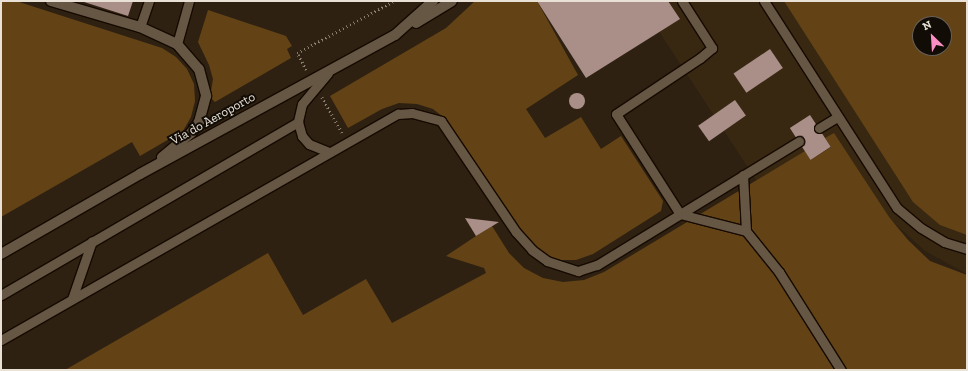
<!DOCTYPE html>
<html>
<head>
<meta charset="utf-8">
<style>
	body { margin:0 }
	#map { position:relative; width:968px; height:371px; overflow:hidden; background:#2e2111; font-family:"Zilla Slab",serif }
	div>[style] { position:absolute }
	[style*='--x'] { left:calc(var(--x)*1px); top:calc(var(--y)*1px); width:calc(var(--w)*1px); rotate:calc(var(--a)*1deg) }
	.built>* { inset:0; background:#382711 }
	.green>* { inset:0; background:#634316 }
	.building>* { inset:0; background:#aa8f89; transform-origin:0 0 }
	.round { border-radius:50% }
	.path>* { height:2.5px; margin-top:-1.25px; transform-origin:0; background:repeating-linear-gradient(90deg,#897f71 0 1px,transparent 0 4px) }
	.roads { filter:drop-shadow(1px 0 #160a00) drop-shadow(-1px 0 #160a00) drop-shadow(0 1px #160a00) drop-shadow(0 -1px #160a00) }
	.service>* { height:9px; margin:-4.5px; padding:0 4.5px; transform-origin:4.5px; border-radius:4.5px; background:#665745 }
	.tertiary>* { height:10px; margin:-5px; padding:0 5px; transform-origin:5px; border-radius:5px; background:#665745 }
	span { translate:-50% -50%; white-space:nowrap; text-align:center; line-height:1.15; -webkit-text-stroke:4px #120c06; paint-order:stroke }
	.street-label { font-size:13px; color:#e9e1d6 }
	.frame { position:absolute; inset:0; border:2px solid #e9e1d6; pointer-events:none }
	.north { position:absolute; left:912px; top:16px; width:40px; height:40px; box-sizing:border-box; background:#120c06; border:1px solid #686159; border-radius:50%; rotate:335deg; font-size:11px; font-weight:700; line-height:16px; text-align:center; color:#e9e1d6 }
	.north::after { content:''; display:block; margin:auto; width:14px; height:18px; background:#fa8fc6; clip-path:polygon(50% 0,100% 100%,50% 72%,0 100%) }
</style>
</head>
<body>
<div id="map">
	<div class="built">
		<i style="clip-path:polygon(evenodd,639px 1px,967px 1px,967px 274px,925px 251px,890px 219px,768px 198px,639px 1px,920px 24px,944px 24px,944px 48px,920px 48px,920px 24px)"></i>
	</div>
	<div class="green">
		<i style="clip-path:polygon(1px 1px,16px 1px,162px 48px,176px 57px,187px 69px,194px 84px,195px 101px,191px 117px,183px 131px,140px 156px,132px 142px,1px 217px)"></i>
		<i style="clip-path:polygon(475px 1px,537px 1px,578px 75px,526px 109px,545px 138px,581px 117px,601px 149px,621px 136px,663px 201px,661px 211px,593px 254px,576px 260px,557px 260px,540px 254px,526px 242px,447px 120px,433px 109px,417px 104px,399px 103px,382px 109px,348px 128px,330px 96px,446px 28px)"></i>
		<i style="clip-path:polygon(evenodd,784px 1px,967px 1px,967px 235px,940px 225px,913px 202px,784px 1px,920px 24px,944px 24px,944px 48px,920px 48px,920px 24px)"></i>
		<i style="clip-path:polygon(208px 10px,286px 36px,292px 46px,287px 49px,291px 58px,215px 102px,210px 97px,213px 79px,209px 65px,198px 42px)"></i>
		<i style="clip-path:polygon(834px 133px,889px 217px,908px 240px,930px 261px,967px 275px,967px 370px,65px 370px,268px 253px,303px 315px,366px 279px,392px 323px,486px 273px,484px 268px,446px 256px,476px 236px,465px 218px,476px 236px,492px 226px,509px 253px,524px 268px,543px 278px,563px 282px,584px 280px,604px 272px,805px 151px,811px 160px,831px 147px,825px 138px)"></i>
	</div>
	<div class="building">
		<i style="clip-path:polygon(81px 1px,133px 1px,128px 16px)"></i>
		<i style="clip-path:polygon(537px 1px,668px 1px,680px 19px,586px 78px)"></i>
		<i style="left:770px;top:49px;width:23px;height:44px;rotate:56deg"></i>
		<i class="round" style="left:569px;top:93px;width:16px;height:16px"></i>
		<i style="left:735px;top:100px;width:19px;height:45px;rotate:55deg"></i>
		<i style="left:810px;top:115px;width:38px;height:24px;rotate:57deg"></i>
		<i style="clip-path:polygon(465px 218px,499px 222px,476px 236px)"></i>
	</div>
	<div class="path">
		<i style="--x:306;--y:70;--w:19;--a:-118"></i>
		<i style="--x:297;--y:53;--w:110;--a:-28.2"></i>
		<i style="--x:322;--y:97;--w:43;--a:60.4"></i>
	</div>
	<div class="roads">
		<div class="service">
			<i style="--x:682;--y:1;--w:56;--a:57.4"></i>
			<i style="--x:712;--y:48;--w:16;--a:140"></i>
			<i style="--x:700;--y:58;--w:101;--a:146.3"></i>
			<i style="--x:616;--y:114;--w:119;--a:57.4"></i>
			<i style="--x:680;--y:214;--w:68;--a:14.4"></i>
			<i style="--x:746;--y:231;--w:53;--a:51.2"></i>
			<i style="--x:779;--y:272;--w:116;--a:57.7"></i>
			<i style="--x:764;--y:1;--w:246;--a:57.3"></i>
			<i style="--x:897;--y:208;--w:31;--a:40"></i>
			<i style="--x:921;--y:228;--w:27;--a:31"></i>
			<i style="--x:944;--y:242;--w:24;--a:17"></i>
			<i style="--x:140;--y:27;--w:28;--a:-71"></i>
			<i style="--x:177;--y:44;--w:45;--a:-74.4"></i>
			<i style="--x:328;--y:73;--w:40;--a:130"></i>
			<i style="--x:302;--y:104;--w:18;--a:103"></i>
			<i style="--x:298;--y:122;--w:15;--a:74"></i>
			<i style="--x:302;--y:136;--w:11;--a:49"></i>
			<i style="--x:309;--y:144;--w:22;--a:22"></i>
			<i style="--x:819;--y:128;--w:21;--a:-31"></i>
			<i style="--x:743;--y:175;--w:56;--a:86.9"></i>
			<i style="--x:1;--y:295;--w:344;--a:-30.2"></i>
			<i style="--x:72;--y:299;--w:61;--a:-71"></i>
			<i style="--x:1;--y:340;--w:457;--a:-29.7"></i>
			<i style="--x:398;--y:114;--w:14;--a:-4"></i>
			<i style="--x:412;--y:113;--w:30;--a:15"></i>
			<i style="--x:441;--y:121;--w:134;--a:56"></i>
			<i style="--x:516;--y:232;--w:24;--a:48"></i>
			<i style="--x:532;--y:250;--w:19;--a:36"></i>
			<i style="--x:547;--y:261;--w:33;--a:18"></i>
			<i style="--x:578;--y:271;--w:20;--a:-18"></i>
			<i style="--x:597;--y:265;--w:237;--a:-31.5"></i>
		</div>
		<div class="tertiary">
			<i style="--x:51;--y:1;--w:93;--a:16.3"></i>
			<i style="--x:140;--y:27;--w:41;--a:24.7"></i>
			<i style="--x:177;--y:44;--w:33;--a:49"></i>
			<i style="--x:199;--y:69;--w:28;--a:75"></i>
			<i style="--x:206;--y:96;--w:27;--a:105"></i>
			<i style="--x:199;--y:122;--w:14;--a:126"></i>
			<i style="--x:191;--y:133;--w:38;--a:140"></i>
			<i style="--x:416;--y:23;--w:42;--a:-31.4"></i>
			<i style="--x:1;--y:254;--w:160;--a:-29.9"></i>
			<i style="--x:140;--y:174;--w:290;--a:-28.6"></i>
			<i style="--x:395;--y:35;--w:51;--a:-41.8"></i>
		</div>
	</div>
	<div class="street-label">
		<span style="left:213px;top:119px;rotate:-29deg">Via do Aeroporto</span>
	</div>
	<div class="frame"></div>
	<div class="north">N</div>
</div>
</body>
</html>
